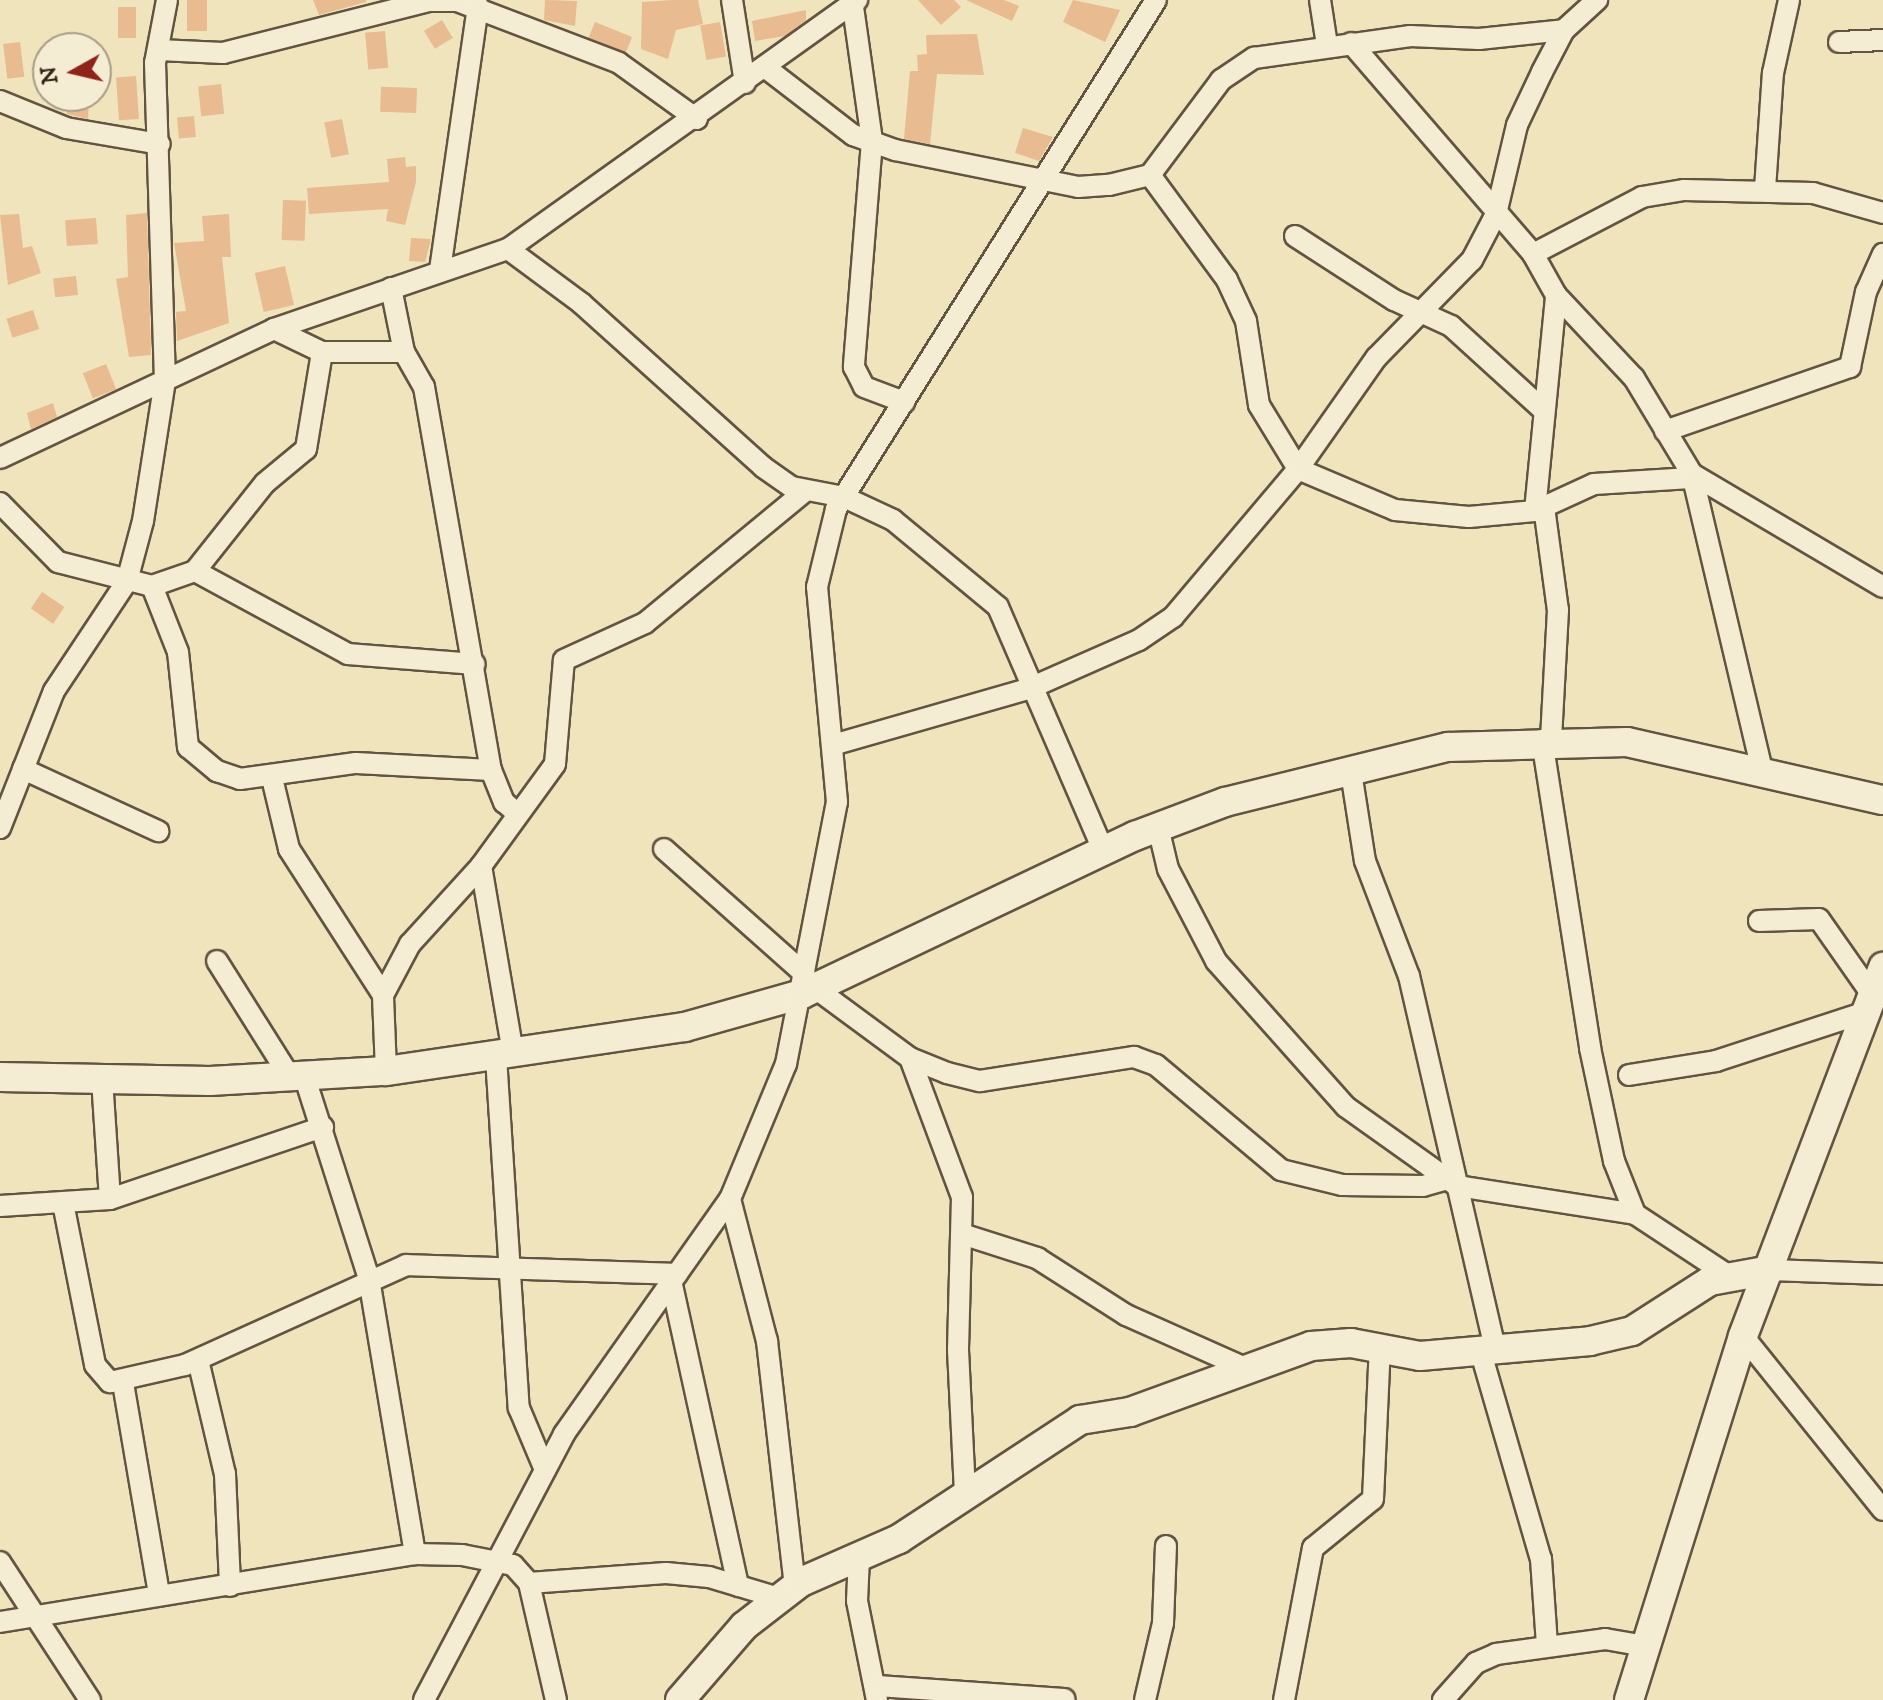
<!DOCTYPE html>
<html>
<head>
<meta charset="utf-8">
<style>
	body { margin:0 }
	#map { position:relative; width:1883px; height:1700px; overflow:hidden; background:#efe4bc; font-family:"IM FELL DW Pica",serif }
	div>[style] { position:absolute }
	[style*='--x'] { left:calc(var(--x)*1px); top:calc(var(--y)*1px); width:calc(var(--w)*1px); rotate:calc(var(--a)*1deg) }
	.building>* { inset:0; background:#e8bb91; transform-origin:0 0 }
	.roads { filter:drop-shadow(2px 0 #635341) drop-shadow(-2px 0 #635341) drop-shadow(0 2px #635341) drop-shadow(0 -2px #635341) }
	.street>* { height:20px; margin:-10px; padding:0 10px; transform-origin:10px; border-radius:10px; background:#f5edd3 }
	.secondary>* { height:28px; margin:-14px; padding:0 14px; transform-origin:14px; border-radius:14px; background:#f5edd3 }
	span { translate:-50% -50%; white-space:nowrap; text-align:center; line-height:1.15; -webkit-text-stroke:7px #f5edd3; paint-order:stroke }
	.north { position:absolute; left:32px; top:32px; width:80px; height:80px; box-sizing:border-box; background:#f5edd3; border:2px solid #a89c88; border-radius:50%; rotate:262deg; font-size:22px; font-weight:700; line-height:32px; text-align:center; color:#342318 }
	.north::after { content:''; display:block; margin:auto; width:28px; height:36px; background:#8f2418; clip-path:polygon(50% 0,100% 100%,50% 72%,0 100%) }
</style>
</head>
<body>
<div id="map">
	<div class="building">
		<i style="left:187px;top:0;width:20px;height:31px"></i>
		<i style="clip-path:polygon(313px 0,366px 0,366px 2px,319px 15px)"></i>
		<i style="clip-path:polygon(545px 0,577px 1px,575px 26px,544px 20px)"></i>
		<i style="clip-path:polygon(673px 0,698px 0,703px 24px,676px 30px,668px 59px,641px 49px,642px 2px)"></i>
		<i style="clip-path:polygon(918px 0,954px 0,961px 7px,941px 25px)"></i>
		<i style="clip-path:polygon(966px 0,1004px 0,1019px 6px,1012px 21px)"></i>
		<i style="clip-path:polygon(1073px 0,1120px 10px,1105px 42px,1063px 22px)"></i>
		<i style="left:118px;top:7px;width:18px;height:31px"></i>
		<i style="clip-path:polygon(806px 10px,806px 20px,785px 36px,755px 41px,752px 21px)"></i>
		<i style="left:442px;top:20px;width:21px;height:21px;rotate:59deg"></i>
		<i style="left:595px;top:22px;width:40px;height:17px;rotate:22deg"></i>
		<i style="left:720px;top:22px;width:35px;height:20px;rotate:80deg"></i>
		<i style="left:385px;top:31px;width:37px;height:20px;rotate:85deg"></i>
		<i style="clip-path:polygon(977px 34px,984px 75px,937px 74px,930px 144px,904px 139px,910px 71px,918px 71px,917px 55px,927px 54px,926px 35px)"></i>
		<i style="left:20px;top:42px;width:35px;height:17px;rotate:83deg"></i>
		<i style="left:136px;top:76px;width:43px;height:20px;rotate:86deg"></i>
		<i style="left:221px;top:84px;width:30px;height:23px;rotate:84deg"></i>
		<i style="left:417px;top:88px;width:25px;height:36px;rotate:92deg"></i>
		<i style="clip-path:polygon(64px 96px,89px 96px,88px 119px,67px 114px)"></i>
		<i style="left:194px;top:116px;width:21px;height:17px;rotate:85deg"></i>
		<i style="left:342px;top:119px;width:36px;height:18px;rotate:79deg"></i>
		<i style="clip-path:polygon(1023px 128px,1053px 137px,1039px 161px,1015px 153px)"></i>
		<i style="clip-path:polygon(405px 157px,406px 167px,416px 166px,416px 182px,405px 225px,386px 221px,388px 209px,309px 214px,307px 188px,389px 182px,387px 159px)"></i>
		<i style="left:283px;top:200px;width:23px;height:40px;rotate:2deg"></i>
		<i style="clip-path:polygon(147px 213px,151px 355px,129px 357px,116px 279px,128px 277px,126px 215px)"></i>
		<i style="clip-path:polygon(19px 214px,23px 248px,32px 246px,41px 273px,8px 285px,0 215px)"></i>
		<i style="clip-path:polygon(229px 214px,231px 257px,222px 257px,229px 323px,177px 341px,176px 312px,186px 311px,174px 243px,204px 241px,202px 216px)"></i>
		<i style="left:96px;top:218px;width:26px;height:31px;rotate:86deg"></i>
		<i style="clip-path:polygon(411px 238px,431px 239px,425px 262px,409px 261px)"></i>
		<i style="left:285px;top:266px;width:40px;height:31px;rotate:77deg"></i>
		<i style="left:76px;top:276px;width:19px;height:23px;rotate:84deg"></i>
		<i style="left:33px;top:310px;width:20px;height:28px;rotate:72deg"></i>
		<i style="left:106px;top:364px;width:27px;height:25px;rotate:68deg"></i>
		<i style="clip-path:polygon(53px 403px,57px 417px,31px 429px,27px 413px)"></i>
		<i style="left:42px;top:592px;width:27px;height:20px;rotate:34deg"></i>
	</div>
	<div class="roads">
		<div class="street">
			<i style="--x:732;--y:0;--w:84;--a:81.1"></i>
			<i style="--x:852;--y:0;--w:142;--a:81.9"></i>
			<i style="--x:872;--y:141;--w:227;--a:94.6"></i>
			<i style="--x:854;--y:367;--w:22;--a:63"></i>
			<i style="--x:864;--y:387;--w:43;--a:20.6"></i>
			<i style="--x:1320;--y:0;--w:46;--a:81.2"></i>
			<i style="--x:1839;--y:42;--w:44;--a:-2.6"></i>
			<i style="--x:1351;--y:43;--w:279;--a:49.2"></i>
			<i style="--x:1533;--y:254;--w:47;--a:60.7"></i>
			<i style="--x:1556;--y:295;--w:114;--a:46.8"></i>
			<i style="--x:1634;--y:378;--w:112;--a:58.9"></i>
			<i style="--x:1692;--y:474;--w:222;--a:30.6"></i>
			<i style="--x:159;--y:50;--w:64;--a:2.7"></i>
			<i style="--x:223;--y:53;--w:211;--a:-14.2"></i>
			<i style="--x:428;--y:1;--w:29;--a:0"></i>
			<i style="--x:457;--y:1;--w:173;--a:20.9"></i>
			<i style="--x:619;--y:63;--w:96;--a:35.7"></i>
			<i style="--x:766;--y:68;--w:110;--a:37.6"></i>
			<i style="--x:853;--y:135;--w:45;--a:19.7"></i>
			<i style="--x:895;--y:150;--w:187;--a:11.4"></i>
			<i style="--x:1078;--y:187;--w:31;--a:-4"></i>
			<i style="--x:1109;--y:185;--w:42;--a:-13.7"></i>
			<i style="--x:1150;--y:175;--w:119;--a:-53.2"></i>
			<i style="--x:1221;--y:80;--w:40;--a:-34"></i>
			<i style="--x:1254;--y:58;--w:158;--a:-8"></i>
			<i style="--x:1410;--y:36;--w:69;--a:2.5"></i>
			<i style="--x:1479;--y:39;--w:85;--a:-6"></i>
			<i style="--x:0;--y:101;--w:71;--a:22.2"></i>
			<i style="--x:66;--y:128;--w:95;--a:9.7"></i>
			<i style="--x:1150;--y:175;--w:130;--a:53.7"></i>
			<i style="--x:1227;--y:280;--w:45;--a:65.1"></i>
			<i style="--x:1246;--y:321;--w:85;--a:81.2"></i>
			<i style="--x:1259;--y:405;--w:75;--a:58.6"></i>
			<i style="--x:1298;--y:469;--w:105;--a:22.9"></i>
			<i style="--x:1395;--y:510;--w:74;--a:5.4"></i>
			<i style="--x:1469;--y:517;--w:66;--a:-5.2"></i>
			<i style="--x:1535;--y:511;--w:65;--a:-24.6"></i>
			<i style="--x:1594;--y:484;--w:97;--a:-3.5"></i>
			<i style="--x:1765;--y:189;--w:116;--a:-86.1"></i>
			<i style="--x:1773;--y:73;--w:75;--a:-77.6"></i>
			<i style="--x:1295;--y:236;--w:118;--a:32.9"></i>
			<i style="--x:1394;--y:300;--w:63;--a:24.5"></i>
			<i style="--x:1451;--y:326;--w:122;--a:42.3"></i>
			<i style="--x:508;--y:249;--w:91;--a:36.5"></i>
			<i style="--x:581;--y:303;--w:245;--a:42"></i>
			<i style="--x:763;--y:467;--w:35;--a:35"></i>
			<i style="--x:792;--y:487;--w:53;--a:10.9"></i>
			<i style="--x:844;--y:497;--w:54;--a:25.1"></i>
			<i style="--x:893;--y:520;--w:136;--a:39.6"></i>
			<i style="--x:998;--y:607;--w:267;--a:66.6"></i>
			<i style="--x:1533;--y:254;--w:123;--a:-27.6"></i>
			<i style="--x:1642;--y:197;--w:43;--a:-9.5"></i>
			<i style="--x:1684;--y:190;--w:129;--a:1.3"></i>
			<i style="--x:1813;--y:193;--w:73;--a:15.9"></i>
			<i style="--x:440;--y:270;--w:267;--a:-81.8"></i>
			<i style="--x:391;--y:288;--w:65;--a:78.5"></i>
			<i style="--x:404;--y:352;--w:40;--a:60.3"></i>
			<i style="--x:424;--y:387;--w:389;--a:80.1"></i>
			<i style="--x:491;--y:770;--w:35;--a:68"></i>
			<i style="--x:504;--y:802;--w:18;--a:41"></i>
			<i style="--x:274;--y:329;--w:53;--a:25.6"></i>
			<i style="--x:322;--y:352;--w:82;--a:0"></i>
			<i style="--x:1665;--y:431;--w:196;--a:-19.1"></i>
			<i style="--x:1850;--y:367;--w:77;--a:-78"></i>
			<i style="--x:1866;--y:292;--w:42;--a:-65.9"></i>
			<i style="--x:0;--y:458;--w:303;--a:-25.2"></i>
			<i style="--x:274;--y:329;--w:247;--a:-18.9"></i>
			<i style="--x:508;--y:249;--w:429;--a:-35.5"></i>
			<i style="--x:1692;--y:474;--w:303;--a:76.7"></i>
			<i style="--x:0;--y:503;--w:83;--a:45.5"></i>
			<i style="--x:58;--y:562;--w:97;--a:14.3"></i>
			<i style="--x:152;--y:586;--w:46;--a:-19.2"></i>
			<i style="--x:195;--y:571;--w:112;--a:-51.5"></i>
			<i style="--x:265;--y:483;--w:53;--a:-39.7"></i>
			<i style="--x:306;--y:449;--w:98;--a:-80.6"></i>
			<i style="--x:1544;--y:507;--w:104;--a:82.3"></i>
			<i style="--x:1558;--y:610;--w:131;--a:93.1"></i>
			<i style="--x:1535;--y:511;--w:217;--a:-84.4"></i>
			<i style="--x:195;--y:571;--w:174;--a:28.5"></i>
			<i style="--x:348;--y:654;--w:127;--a:4.5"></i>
			<i style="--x:152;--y:586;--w:71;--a:68.5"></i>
			<i style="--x:178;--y:652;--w:96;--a:84"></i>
			<i style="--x:188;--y:747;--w:38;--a:40"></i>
			<i style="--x:217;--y:771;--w:24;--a:19"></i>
			<i style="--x:240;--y:779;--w:117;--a:-7.9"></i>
			<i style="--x:356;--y:763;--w:135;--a:3"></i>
			<i style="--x:1542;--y:740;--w:312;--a:81.1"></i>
			<i style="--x:1590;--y:1048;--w:116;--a:78"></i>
			<i style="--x:1614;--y:1161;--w:57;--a:68.4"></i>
			<i style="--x:836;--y:744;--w:200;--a:-16"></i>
			<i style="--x:1028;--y:689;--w:121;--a:-23.8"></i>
			<i style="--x:1139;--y:640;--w:41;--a:-34.1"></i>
			<i style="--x:1173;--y:617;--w:194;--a:-49.8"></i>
			<i style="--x:1298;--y:469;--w:136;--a:-54.9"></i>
			<i style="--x:1376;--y:358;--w:137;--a:-45.6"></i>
			<i style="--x:1472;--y:260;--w:52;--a:-62.4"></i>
			<i style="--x:1496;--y:214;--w:91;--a:-76.7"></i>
			<i style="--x:1517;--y:125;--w:59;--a:-64.7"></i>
			<i style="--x:1542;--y:72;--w:47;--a:-62.4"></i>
			<i style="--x:1564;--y:30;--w:45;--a:-42.3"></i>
			<i style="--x:23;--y:769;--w:149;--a:24.7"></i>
			<i style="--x:1351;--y:772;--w:90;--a:81.1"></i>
			<i style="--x:1365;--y:861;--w:123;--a:69.1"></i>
			<i style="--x:1409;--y:976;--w:386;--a:77"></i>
			<i style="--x:272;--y:778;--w:73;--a:76.5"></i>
			<i style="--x:289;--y:849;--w:174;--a:57.2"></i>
			<i style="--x:1158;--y:827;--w:43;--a:76.6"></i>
			<i style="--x:1168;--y:869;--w:104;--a:62.4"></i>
			<i style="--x:1216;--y:961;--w:195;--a:48.3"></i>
			<i style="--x:1346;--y:1107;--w:136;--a:35.4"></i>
			<i style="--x:1457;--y:1186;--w:180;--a:8.9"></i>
			<i style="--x:1635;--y:1214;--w:113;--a:33.4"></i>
			<i style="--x:0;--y:828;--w:147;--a:-68.5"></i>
			<i style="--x:54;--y:691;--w:132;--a:-56.4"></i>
			<i style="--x:127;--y:581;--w:62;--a:-75.1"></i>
			<i style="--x:143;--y:521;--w:142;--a:-81.1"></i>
			<i style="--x:165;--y:381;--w:318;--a:-91.8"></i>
			<i style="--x:155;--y:63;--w:64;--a:-79.2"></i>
			<i style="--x:664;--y:849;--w:188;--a:41.6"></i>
			<i style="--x:1759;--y:921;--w:60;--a:-1.9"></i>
			<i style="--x:1819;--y:919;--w:94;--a:55"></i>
			<i style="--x:217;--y:961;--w:137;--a:57.8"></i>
			<i style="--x:815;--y:988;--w:118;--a:36.4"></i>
			<i style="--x:910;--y:1058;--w:40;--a:22"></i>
			<i style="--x:947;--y:1073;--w:34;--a:14"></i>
			<i style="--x:980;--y:1081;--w:156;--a:-8.9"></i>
			<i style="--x:1134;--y:1057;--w:23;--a:20"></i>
			<i style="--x:1156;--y:1065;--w:163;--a:40"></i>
			<i style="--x:1281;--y:1170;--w:63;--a:13.8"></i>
			<i style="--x:1342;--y:1185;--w:81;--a:0.7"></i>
			<i style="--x:1423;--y:1186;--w:25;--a:-16"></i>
			<i style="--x:513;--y:1053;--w:190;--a:-99.7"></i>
			<i style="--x:481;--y:866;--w:126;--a:-54"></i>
			<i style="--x:555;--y:764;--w:104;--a:-85.1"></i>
			<i style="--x:564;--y:660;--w:89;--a:-24.6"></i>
			<i style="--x:645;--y:623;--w:207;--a:-39.5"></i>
			<i style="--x:496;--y:1057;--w:352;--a:86.3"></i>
			<i style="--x:519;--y:1408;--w:67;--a:67.2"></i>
			<i style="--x:910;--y:1058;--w:148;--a:69.5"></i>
			<i style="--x:962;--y:1197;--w:153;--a:91.5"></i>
			<i style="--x:958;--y:1350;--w:142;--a:87.2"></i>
			<i style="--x:386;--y:1071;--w:76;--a:-92.3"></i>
			<i style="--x:383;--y:995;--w:58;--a:-62.1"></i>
			<i style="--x:410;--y:944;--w:105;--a:-47.7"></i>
			<i style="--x:304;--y:1075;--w:214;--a:72.3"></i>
			<i style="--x:369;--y:1279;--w:279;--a:80.5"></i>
			<i style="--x:1629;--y:1075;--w:88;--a:-9.1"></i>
			<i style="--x:1716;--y:1061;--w:161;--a:-18.1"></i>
			<i style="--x:102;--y:1079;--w:120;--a:86.2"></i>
			<i style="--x:730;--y:1199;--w:147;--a:75.4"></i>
			<i style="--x:767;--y:1341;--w:247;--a:83.5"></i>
			<i style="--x:63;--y:1203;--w:165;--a:78.8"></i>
			<i style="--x:95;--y:1365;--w:23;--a:49"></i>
			<i style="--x:110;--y:1382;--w:77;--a:-12.8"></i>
			<i style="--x:185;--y:1365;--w:243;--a:-24.3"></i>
			<i style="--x:406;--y:1265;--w:271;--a:1.9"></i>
			<i style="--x:0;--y:1206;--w:110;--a:-3.6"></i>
			<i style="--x:110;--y:1199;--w:225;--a:-18.7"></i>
			<i style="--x:965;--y:1235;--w:76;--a:17.7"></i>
			<i style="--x:1037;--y:1258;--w:106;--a:32.6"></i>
			<i style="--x:1126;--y:1315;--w:138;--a:24"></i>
			<i style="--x:1770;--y:1270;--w:113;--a:2"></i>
			<i style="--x:672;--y:1285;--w:308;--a:77.6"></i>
			<i style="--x:1743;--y:1336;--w:223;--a:51.2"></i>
			<i style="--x:1481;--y:1353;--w:215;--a:73.8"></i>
			<i style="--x:1541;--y:1559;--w:85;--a:86"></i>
			<i style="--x:198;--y:1360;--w:117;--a:76.7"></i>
			<i style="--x:225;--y:1474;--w:112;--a:87.4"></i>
			<i style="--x:123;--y:1383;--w:213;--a:80.3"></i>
			<i style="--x:859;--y:1557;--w:44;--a:92.6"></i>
			<i style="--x:857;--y:1601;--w:101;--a:78.6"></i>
			<i style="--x:0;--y:1562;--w:165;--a:56.9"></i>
			<i style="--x:529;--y:1583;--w:137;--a:-4.2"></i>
			<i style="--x:666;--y:1573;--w:43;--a:5.3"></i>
			<i style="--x:709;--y:1577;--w:73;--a:16.7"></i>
			<i style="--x:0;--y:1622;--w:421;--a:-9.3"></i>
			<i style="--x:415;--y:1554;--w:47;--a:1.2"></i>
			<i style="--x:462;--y:1555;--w:52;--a:11.1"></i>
			<i style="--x:513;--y:1565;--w:24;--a:48"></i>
			<i style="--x:529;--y:1583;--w:120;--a:77"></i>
			<i style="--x:877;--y:1686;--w:188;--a:4"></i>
			<i style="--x:424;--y:1700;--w:301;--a:-62.2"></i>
			<i style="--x:564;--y:1434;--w:288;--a:-54.8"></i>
			<i style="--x:730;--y:1199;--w:146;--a:-67.5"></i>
			<i style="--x:786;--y:1064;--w:267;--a:-79"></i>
			<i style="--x:837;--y:802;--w:216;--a:-95.3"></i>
			<i style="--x:817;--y:587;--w:80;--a:-76.3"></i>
			<i style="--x:836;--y:509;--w:601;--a:-57.84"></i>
			<i style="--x:1145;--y:1700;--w:79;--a:-76.8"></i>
			<i style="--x:1163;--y:1623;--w:77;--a:-87.8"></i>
			<i style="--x:1284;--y:1700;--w:155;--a:-79.2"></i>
			<i style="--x:1313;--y:1548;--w:77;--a:-39.2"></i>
			<i style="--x:1373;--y:1499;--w:152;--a:-87.4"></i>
			<i style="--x:1443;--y:1700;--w:50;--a:-48.3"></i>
			<i style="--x:1476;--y:1663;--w:22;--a:-24"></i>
			<i style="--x:1496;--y:1654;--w:110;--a:-7.8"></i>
			<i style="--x:1605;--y:1639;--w:40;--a:10"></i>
		</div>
		<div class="secondary">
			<i style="--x:0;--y:1077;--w:210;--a:1.1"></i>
			<i style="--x:210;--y:1081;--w:176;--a:-3.3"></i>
			<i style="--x:386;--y:1071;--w:302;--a:-8.4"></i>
			<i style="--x:685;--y:1027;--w:122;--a:-15.8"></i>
			<i style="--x:802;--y:994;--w:369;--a:-25.4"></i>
			<i style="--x:1135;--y:836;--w:96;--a:-20.7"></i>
			<i style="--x:1225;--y:802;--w:230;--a:-13.9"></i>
			<i style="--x:1448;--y:747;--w:179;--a:-1.6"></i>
			<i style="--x:1627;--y:742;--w:262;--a:12.8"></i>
			<i style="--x:680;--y:1700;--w:98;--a:-49.1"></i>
			<i style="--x:744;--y:1626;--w:72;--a:-37.7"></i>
			<i style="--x:801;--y:1582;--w:107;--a:-23.7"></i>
			<i style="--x:899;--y:1539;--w:217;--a:-33.3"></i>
			<i style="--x:1080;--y:1420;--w:51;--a:-9.1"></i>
			<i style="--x:1130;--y:1412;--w:193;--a:-20"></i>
			<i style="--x:1311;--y:1346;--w:40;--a:-4.3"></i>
			<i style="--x:1351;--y:1343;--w:70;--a:10.7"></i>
			<i style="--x:1420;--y:1356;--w:171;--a:-5"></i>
			<i style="--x:1590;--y:1341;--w:43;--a:-13.4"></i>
			<i style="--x:1632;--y:1331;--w:93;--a:-32.7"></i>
			<i style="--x:1710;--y:1281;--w:61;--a:-10.4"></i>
			<i style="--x:1629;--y:1700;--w:381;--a:-72.6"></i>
			<i style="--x:1743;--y:1336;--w:395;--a:-69.2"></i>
		</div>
	</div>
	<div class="north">N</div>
</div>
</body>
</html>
